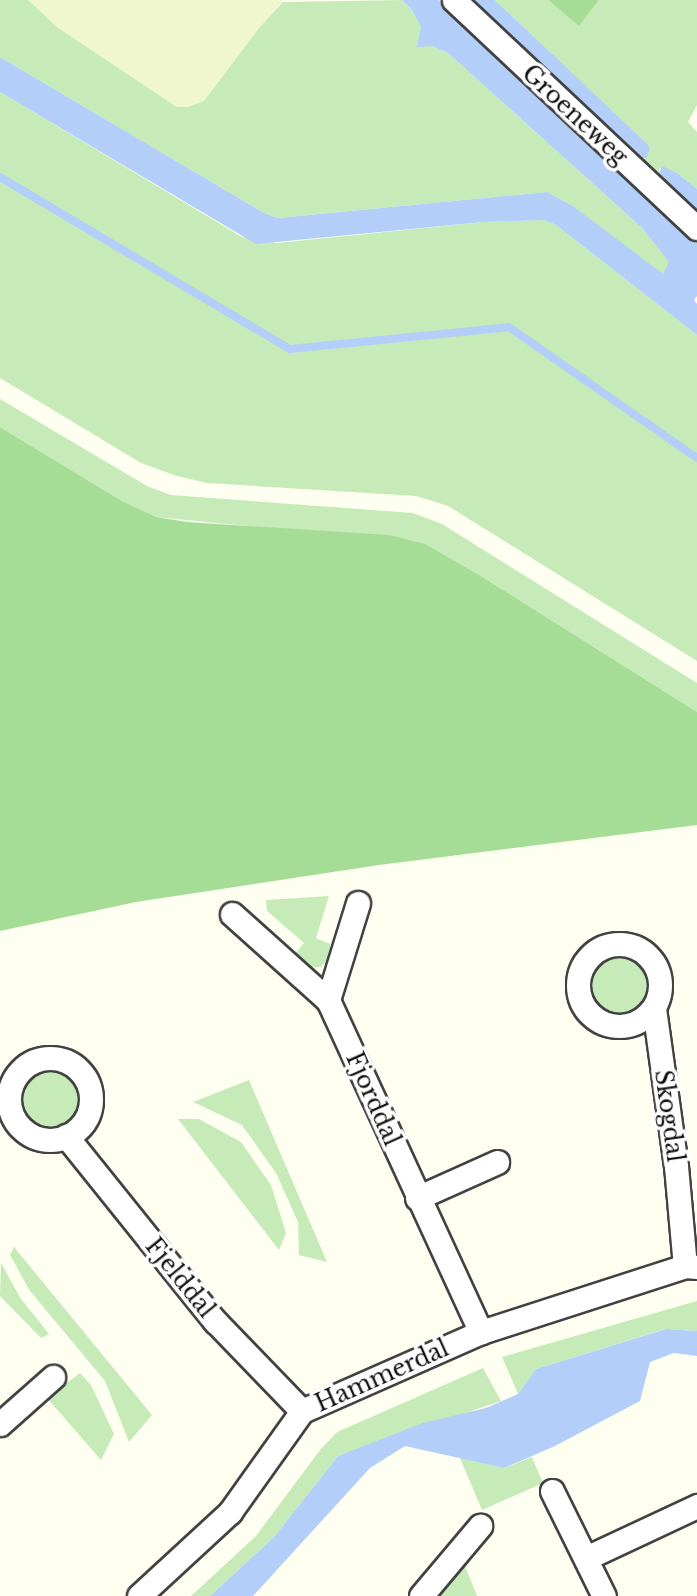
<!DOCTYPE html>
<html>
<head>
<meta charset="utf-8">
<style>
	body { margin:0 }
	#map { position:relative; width:697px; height:1596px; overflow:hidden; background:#fefff1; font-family:"Libre Baskerville",serif }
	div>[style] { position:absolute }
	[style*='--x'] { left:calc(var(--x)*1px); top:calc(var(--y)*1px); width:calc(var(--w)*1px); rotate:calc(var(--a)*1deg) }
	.farmland>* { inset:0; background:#f0f6cf }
	.green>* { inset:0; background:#c6ebb8 }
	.round { border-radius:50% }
	.forest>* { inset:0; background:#a5dd97 }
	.water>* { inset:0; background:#b3cef8 }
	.stream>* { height:8px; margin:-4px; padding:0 4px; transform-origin:4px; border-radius:4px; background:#b3cef8 }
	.roads { filter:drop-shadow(2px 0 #424242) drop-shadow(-2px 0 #424242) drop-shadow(0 2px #424242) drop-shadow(0 -2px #424242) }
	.street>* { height:23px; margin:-11.5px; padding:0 11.5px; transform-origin:11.5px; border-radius:11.5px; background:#fff }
	.street>.ring { margin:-11.5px; padding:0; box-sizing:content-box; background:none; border:23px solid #fff; border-radius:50% }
	span { translate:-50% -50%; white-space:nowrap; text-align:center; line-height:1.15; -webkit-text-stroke:7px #fff; paint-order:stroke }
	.street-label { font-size:23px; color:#0f0f0f }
</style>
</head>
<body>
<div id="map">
	<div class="farmland">
		<i style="clip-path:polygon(28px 0,284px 0,259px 28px,204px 101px,188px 107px,177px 107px,57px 27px)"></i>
	</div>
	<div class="green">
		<i style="clip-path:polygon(0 0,28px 0,57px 27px,177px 107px,188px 107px,204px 101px,259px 28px,283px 2px,402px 0,412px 10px,432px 46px,448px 53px,642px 228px,670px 262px,668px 268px,663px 275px,573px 206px,547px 192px,278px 218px,264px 213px,0 57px)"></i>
		<i style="clip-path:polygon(470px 0,554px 56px,495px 0,548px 0,579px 25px,597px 0,697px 0,697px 105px,688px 122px,697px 132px,697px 189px,677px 173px,659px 168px,659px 173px,697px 210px,697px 221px)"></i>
		<i style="clip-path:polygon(0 92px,242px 237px,277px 243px,483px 222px,544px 220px,556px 225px,697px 335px,697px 661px,448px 506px,416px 496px,207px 483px,177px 476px,141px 463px,0 378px)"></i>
		<i style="clip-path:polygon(0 399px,147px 486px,171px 495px,413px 513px,442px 524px,697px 683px,697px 712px,484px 578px,278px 529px,155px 517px,122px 501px,0 427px)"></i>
		<i style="clip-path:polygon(329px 896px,316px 938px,330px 944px,331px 955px,321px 967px,311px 967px,294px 955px,304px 943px,267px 911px,266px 900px)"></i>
		<i class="round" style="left:588px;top:955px;width:60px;height:60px"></i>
		<i class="round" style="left:20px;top:1068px;width:60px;height:60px"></i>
		<i style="clip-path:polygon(249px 1080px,327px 1262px,299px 1255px,298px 1222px,276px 1173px,242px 1125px,193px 1102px)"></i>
		<i style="clip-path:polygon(178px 1119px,199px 1119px,241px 1142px,271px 1185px,286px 1233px,279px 1250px)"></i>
		<i style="clip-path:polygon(14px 1247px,152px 1415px,129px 1442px,105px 1381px,30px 1291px,10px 1255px)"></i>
		<i style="clip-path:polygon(1px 1263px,21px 1299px,49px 1334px,41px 1338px,0 1296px)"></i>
		<i style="clip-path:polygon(697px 1301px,697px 1331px,665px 1329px,536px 1369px,518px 1394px,502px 1357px)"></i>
		<i style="clip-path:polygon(483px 1368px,501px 1401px,338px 1456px,274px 1537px,210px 1596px,191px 1596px,256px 1536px,320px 1450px,337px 1432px)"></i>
		<i style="clip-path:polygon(80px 1373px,91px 1385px,114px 1434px,101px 1460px,47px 1398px)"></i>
		<i style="clip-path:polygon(532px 1457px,543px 1483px,482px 1510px,460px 1458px,504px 1468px)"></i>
		<i style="clip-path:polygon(463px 1561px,477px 1596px,436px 1596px)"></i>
	</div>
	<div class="forest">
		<i style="clip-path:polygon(548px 0,597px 0,598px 1px,579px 26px)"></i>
		<i style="clip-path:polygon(0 427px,122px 501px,156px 517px,187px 522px,389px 535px,425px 544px,484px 578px,697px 712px,697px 825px,379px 865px,136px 902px,0 931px)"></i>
	</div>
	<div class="water">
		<i style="clip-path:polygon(402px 0,439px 0,697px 242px,697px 296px,694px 300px,697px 304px,697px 335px,556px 225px,544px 220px,483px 222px,256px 244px,0 92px,0 57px,264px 213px,278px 218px,547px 192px,573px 206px,663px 274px,669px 262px,642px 228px,448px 53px,432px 46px,417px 47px,421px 27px,412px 10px)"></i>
		<i style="clip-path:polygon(470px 0,495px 0,647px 144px,650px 149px,646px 158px,639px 158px,633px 153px)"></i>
		<i style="clip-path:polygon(662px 166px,677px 173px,697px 189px,697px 210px,659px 173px)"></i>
		<i style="clip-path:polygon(666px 1329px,697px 1331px,697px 1356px,674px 1353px,650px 1362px,640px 1401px,553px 1447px,504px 1468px,405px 1446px,370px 1468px,253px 1596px,210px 1596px,274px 1537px,338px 1456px,423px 1423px,486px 1408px,518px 1394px,536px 1369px)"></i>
	</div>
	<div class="stream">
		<i style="--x:0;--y:177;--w:337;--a:30.7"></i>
		<i style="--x:290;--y:349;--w:220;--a:-5.7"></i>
		<i style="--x:509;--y:327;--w:229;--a:34.9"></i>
	</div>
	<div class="roads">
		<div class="street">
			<i style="--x:454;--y:0;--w:333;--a:43.2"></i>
			<i style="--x:358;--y:903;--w:102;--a:107.2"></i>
			<i style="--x:328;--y:1000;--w:366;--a:65.3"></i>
			<i style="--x:232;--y:914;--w:129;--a:41.9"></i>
			<i class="ring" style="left:578px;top:944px;width:59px;height:59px"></i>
			<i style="--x:654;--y:1008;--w:160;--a:82.1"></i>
			<i style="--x:676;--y:1166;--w:100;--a:84.9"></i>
			<i class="ring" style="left:9px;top:1058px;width:59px;height:59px"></i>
			<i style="--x:66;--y:1136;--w:238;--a:51.2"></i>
			<i style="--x:215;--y:1321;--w:125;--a:46"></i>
			<i style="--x:417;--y:1198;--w:88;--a:-24.2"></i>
			<i style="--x:0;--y:1424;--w:71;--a:-41.6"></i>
			<i style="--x:552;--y:1491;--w:117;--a:63.7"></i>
			<i style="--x:586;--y:1558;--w:123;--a:-25.1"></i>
			<i style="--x:139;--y:1596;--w:124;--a:-42.7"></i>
			<i style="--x:230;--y:1512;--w:124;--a:-54.5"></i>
			<i style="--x:302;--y:1411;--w:196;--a:-23.8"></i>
			<i style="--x:481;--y:1332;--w:214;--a:-17.9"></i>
			<i style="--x:685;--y:1266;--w:12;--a:5"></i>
			<i style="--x:421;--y:1596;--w:92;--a:-49.9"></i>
		</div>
	</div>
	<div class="street-label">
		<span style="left:575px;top:115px;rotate:43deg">Groeneweg</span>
		<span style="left:373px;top:1099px;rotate:66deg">Fjorddal</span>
		<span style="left:669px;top:1116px;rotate:82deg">Skogdal</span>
		<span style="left:180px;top:1278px;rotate:51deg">Fjelddal</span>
		<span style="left:382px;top:1376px;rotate:-24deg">Hammerdal</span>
	</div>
</div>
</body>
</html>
